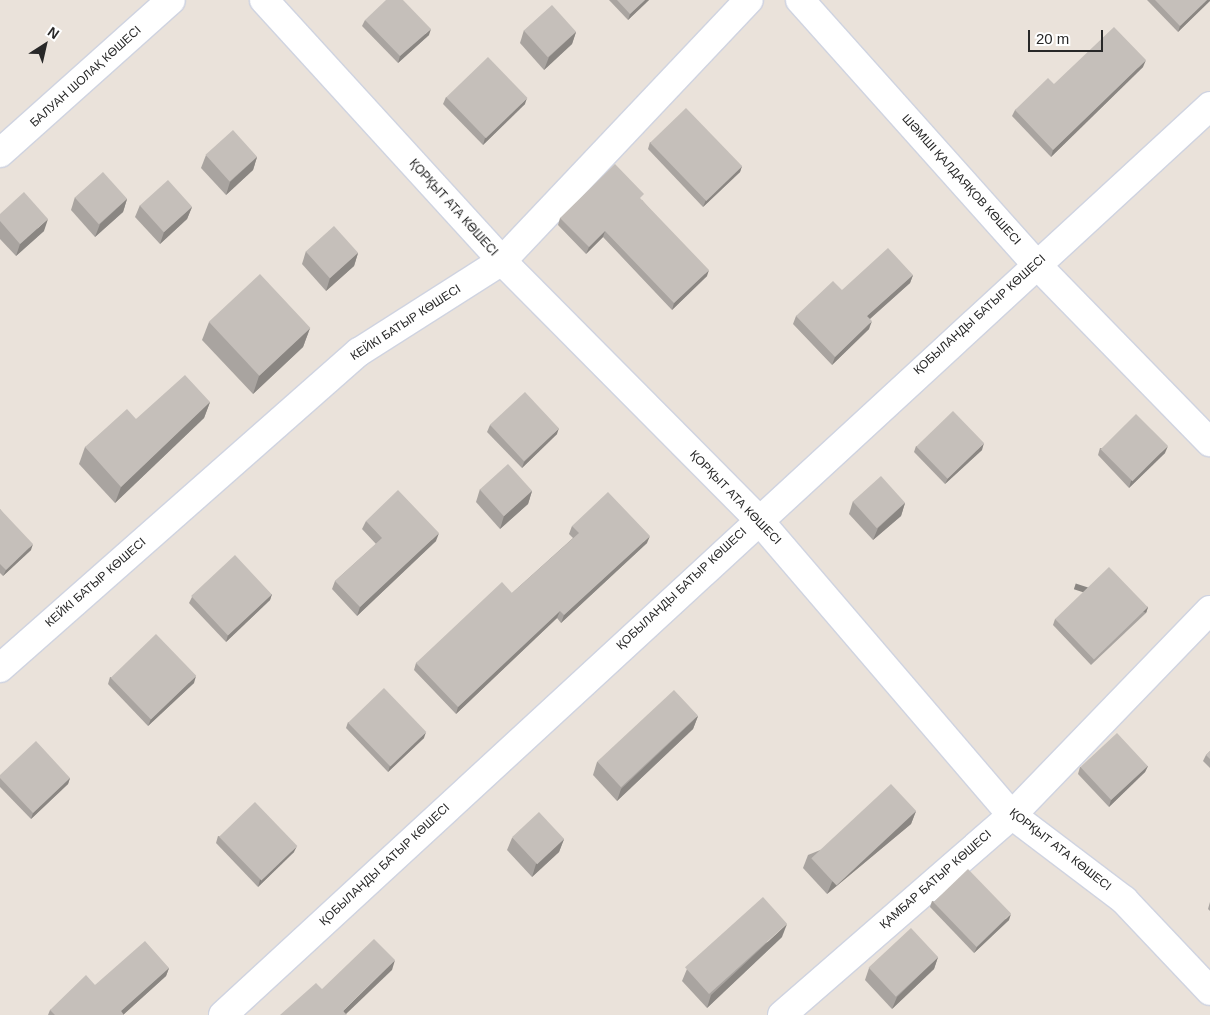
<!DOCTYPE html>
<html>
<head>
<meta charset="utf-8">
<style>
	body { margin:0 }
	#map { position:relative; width:1210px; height:1015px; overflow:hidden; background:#eae2da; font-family:Arial,sans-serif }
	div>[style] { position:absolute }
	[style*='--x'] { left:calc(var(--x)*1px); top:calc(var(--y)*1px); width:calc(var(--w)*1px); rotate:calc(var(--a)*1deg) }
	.roads { filter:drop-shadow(1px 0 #cfd3e0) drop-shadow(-1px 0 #cfd3e0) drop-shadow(0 1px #cfd3e0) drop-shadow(0 -1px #cfd3e0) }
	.minor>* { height:28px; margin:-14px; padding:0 14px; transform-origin:14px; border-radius:14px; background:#fff }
	.wall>* { inset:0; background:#a9a4a0 }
	.shaded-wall>* { inset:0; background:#8a8682; transform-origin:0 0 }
	.building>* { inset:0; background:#c5bfba; transform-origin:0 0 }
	span { translate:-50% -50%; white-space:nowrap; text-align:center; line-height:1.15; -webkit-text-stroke:4px #fff; paint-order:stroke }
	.street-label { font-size:12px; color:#282828 }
	.north { position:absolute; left:20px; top:20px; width:50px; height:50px; -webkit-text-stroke:4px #fff; paint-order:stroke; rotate:35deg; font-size:14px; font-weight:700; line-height:20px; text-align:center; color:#282828 }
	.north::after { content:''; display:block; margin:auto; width:18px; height:22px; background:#282828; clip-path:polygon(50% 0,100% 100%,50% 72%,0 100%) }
	.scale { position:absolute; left:1028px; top:30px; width:75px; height:22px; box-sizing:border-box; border:2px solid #282828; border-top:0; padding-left:6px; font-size:15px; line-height:18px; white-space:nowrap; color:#282828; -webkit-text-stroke:4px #fff; paint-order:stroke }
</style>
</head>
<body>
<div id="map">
	<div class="roads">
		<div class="minor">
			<i style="--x:264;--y:0;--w:353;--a:47.6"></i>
			<i style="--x:502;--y:261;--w:362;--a:45.2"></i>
			<i style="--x:757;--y:518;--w:391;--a:49.4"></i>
			<i style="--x:1012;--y:815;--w:141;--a:37.2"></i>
			<i style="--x:1124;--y:900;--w:125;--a:46.6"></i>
			<i style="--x:800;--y:0;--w:354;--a:48.2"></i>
			<i style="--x:1036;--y:264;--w:249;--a:45.7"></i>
			<i style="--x:0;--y:153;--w:229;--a:-41.8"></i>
			<i style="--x:0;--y:668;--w:478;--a:-41.4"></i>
			<i style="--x:359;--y:352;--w:169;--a:-32.5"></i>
			<i style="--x:502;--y:261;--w:359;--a:-46.6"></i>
			<i style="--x:223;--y:1015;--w:1342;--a:-42.64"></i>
			<i style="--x:782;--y:1015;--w:305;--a:-41"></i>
			<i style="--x:1012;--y:815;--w:285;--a:-46"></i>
		</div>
	</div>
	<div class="wall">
		<i style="clip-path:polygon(609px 0,649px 0,628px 20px)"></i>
		<i style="clip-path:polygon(1147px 0,1210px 0,1178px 32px)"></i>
		<i style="clip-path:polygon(365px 20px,429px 35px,398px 63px,362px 26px)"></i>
		<i style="clip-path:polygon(524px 30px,576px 32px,572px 44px,544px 70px,520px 43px)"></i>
		<i style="clip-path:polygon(1143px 67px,1051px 157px,1012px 116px,1015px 110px,1054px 84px)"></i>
		<i style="clip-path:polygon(446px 97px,525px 104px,483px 145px,443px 104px)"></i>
		<i style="clip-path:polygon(650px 142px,742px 166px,740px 172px,703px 207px,648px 149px)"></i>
		<i style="clip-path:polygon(206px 155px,257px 157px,253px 170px,226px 195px,201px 168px)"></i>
		<i style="clip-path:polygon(75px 197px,127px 199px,123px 212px,95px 237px,71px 210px)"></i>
		<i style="clip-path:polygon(642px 200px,707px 276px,672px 310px,603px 237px,586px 254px,558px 225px,560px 218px)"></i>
		<i style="clip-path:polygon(140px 205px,192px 207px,187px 219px,160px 244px,135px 217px)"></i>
		<i style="clip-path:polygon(0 214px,44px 231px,16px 256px,0 239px)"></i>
		<i style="clip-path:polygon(306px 251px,358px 253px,354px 266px,326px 291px,302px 264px)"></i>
		<i style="clip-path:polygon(913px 275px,910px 283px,870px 319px,869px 329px,832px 365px,793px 324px,796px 316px,842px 290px)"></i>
		<i style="clip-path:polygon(209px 322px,310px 328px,303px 347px,253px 394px,202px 340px)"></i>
		<i style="clip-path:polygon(210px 402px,204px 418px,115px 503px,79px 464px,85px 447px,136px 419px)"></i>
		<i style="clip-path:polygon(490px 425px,557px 434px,522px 468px,487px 432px)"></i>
		<i style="clip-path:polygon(916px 446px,982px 450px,945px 484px,914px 452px)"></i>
		<i style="clip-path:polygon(1100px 448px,1165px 453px,1129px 488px,1098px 455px)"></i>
		<i style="clip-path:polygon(480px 489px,532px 491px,528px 504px,500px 529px,476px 502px)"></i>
		<i style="clip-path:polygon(853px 501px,905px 503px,901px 516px,873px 540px,849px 514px)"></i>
		<i style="clip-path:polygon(0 509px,31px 550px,3px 576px,0 573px)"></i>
		<i style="clip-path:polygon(366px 521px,436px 541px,357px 616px,332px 589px,335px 581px,376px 544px,362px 529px)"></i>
		<i style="clip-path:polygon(572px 526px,647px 543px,561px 623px,557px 618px,456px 714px,414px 670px,416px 663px,512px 593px,573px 538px,569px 534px)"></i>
		<i style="clip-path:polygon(272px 594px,270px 600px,226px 642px,189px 603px,192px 597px)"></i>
		<i style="clip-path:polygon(1148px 607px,1146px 613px,1091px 665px,1053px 625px,1055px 619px)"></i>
		<i style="clip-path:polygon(110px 677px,194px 683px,148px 726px,108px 684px)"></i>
		<i style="clip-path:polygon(698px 716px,693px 729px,617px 801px,593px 775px,597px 762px)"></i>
		<i style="clip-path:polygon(348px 722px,424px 738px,388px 772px,346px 728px)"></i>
		<i style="clip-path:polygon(1210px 751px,1210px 768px,1203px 761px,1206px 755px)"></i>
		<i style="clip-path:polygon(1148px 766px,1145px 772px,1109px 807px,1078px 774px,1080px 767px)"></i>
		<i style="clip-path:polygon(0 775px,70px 778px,68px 784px,31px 819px,0 787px)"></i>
		<i style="clip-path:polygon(916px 811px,911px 824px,827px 894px,803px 868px,808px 855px)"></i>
		<i style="clip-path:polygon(218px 836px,294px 852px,258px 887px,216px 843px)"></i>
		<i style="clip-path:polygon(512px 838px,564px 839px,559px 852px,532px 877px,507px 850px)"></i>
		<i style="clip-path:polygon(932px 901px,1009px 920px,974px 953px,930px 907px)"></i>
		<i style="clip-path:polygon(1210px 902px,1210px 911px,1208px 909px)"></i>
		<i style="clip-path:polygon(782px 937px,707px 1008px,682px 981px,687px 969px)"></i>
		<i style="clip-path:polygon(938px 957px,934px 969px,892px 1009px,865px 980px,869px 968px)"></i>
		<i style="clip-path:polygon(169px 968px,166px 976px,124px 1014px,124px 1015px,48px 1015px,50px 1010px,95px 985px)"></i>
	</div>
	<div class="shaded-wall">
		<i style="clip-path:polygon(645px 0,649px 0,628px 20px,630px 14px)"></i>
		<i style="clip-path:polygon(1207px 0,1210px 0,1210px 1px,1178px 32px,1180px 26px)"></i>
		<i style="clip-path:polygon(431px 29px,429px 35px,398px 63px,400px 56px)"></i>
		<i style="clip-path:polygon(576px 32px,572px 44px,544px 70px,549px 57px)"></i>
		<i style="clip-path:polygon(1146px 60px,1143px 67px,1051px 157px,1053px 150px)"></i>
		<i style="clip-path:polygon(527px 98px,525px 104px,483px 145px,485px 138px)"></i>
		<i style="clip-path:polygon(257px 157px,253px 170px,226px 195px,230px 182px)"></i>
		<i style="clip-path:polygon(742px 166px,740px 172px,703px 207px,706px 200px)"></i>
		<i style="clip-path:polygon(127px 199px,123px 212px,95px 237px,100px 224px)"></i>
		<i style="clip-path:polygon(192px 207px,187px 219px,160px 244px,164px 232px)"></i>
		<i style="clip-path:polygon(48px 219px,44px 231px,16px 256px,20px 244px)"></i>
		<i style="clip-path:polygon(605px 231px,603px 237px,586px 254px,589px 247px)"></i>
		<i style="clip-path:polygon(358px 253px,354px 266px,326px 291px,330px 278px)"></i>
		<i style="clip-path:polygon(709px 270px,707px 276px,672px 310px,674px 303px)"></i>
		<i style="clip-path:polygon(913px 275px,910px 283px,864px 324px,867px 316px)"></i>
		<i style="clip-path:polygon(872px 321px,869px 329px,832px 365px,835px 357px)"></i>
		<i style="clip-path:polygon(310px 328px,303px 347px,253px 394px,259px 376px)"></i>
		<i style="clip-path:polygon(210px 402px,204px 418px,115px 503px,121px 487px)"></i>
		<i style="clip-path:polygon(559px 428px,557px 434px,522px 468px,524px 462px)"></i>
		<i style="clip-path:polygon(984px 443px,982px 450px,945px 484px,948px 478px)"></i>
		<i style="clip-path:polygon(1168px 446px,1165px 453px,1129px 488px,1131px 481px)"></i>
		<i style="clip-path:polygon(532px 491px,528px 504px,500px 529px,504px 516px)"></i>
		<i style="clip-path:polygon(905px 503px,901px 516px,873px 540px,878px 528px)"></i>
		<i style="clip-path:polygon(439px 533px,436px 541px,357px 616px,360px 607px)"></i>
		<i style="clip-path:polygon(650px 536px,647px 543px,561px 623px,564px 615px)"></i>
		<i style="clip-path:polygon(33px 544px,31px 550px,3px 576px,6px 570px)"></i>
		<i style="clip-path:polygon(272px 594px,270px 600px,226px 642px,228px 635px)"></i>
		<i style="left:1148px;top:607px;width:6px;height:76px;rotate:108deg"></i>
		<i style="clip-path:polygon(560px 611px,557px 618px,456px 714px,458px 707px)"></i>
		<i style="clip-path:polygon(196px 676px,194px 683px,148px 726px,151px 719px)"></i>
		<i style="clip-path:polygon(698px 716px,693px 729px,617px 801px,621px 789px)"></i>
		<i style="clip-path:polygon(426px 732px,424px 738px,388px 772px,390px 766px)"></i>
		<i style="clip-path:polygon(1148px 766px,1145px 772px,1109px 807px,1111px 800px)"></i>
		<i style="clip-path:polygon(70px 778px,68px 784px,31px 819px,33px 813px)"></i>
		<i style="clip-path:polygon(916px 811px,911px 824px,827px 894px,832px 882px)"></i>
		<i style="clip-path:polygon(564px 839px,559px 852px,532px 877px,536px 864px)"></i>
		<i style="clip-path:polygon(297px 846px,294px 852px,258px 887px,260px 880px)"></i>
		<i style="clip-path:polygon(1011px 914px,1009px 920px,974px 953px,977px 947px)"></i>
		<i style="clip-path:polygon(787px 924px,782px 937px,707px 1008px,711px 995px)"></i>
		<i style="clip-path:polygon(938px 957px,934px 969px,892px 1009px,897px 997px)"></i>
		<i style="clip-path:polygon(395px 960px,392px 970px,345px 1015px,343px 1011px)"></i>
		<i style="clip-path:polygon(169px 968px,166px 976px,123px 1015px,121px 1011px)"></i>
	</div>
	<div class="building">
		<i style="clip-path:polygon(386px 0,403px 0,431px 29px,400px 56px,365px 20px)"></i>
		<i style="clip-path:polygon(617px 0,645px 0,630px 14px)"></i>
		<i style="clip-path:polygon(1155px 0,1207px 0,1180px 26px)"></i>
		<i style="left:552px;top:5px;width:36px;height:38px;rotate:48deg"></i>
		<i style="clip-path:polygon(1114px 27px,1146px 60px,1053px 150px,1015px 110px,1048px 78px,1054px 84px)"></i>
		<i style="left:488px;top:57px;width:57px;height:58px;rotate:46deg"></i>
		<i style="left:686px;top:108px;width:81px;height:50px;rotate:46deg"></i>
		<i style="left:233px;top:130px;width:36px;height:37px;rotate:48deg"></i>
		<i style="clip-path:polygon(615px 164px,644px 194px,640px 198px,709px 270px,674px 303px,605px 231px,589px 247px,560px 218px)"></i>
		<i style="left:103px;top:172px;width:36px;height:38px;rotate:48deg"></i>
		<i style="left:168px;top:180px;width:36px;height:38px;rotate:48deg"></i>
		<i style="clip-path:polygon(24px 192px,48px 219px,20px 244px,0 221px,0 214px)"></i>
		<i style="left:334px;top:226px;width:36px;height:38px;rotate:48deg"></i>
		<i style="clip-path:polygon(888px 248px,913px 275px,867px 316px,872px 321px,835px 357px,796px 316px,833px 281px,842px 290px)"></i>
		<i style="left:260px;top:274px;width:74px;height:70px;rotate:47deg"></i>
		<i style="clip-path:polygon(185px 375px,210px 402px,121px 487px,85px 447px,127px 409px,136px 419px)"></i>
		<i style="left:525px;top:392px;width:50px;height:48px;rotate:47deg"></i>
		<i style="left:953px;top:411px;width:45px;height:51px;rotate:46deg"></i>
		<i style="left:1136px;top:414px;width:45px;height:50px;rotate:45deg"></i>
		<i style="left:508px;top:464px;width:36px;height:38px;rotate:48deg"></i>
		<i style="left:881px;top:476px;width:36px;height:38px;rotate:48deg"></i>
		<i style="clip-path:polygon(398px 490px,439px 533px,360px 607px,335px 581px,382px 538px,366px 521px)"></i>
		<i style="clip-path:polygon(608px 492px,650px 536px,564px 615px,560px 611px,458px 707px,416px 663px,502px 582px,512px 593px,579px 533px,572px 526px)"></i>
		<i style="clip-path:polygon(0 509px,33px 544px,6px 570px,0 564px)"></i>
		<i style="left:235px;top:555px;width:54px;height:60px;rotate:47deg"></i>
		<i style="left:1109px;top:567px;width:56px;height:75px;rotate:46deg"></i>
		<i style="left:156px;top:634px;width:58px;height:63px;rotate:46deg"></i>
		<i style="left:384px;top:688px;width:61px;height:50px;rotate:46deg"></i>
		<i style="left:674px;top:690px;width:35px;height:105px;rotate:47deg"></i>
		<i style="left:1117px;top:733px;width:45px;height:50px;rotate:47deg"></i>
		<i style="clip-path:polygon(36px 741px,70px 778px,33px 813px,0 778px,0 775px)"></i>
		<i style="clip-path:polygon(1210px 751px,1210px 759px,1206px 755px)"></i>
		<i style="left:891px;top:784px;width:37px;height:109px;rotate:47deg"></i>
		<i style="left:255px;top:802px;width:61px;height:50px;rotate:46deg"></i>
		<i style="left:539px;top:812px;width:37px;height:37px;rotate:47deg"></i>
		<i style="left:968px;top:869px;width:62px;height:48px;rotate:46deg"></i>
		<i style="left:763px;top:897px;width:36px;height:105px;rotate:48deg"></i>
		<i style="left:911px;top:928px;width:40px;height:58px;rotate:47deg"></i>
		<i style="clip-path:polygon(374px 939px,395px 960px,343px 1011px,347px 1015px,280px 1015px,316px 983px,322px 989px)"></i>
		<i style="clip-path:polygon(145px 941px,169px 968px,121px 1011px,124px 1015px,55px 1015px,50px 1010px,86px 975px,95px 985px)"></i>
	</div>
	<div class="street-label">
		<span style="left:86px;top:77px;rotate:-42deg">БАЛУАН ШОЛАҚ КӨШЕСІ</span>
		<span style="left:961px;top:180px;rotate:48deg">ШӘМШІ ҚАЛДАЯҚОВ КӨШЕСІ</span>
		<span style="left:453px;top:208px;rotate:48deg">ҚОРҚЫТ АТА КӨШЕСІ</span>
		<span style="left:980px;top:315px;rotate:-42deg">ҚОБЫЛАНДЫ БАТЫР КӨШЕСІ</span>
		<span style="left:406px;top:323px;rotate:-33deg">КЕЙКІ БАТЫР КӨШЕСІ</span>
		<span style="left:735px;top:498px;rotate:46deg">ҚОРҚЫТ АТА КӨШЕСІ</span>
		<span style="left:96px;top:583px;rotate:-41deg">КЕЙКІ БАТЫР КӨШЕСІ</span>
		<span style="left:682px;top:589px;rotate:-43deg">ҚОБЫЛАНДЫ БАТЫР КӨШЕСІ</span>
		<span style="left:1060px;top:850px;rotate:38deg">ҚОРҚЫТ АТА КӨШЕСІ</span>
		<span style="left:385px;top:865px;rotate:-43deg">ҚОБЫЛАНДЫ БАТЫР КӨШЕСІ</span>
		<span style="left:936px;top:880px;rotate:-41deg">ҚАМБАР БАТЫР КӨШЕСІ</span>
	</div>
	<div class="north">N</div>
	<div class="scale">20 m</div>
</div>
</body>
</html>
